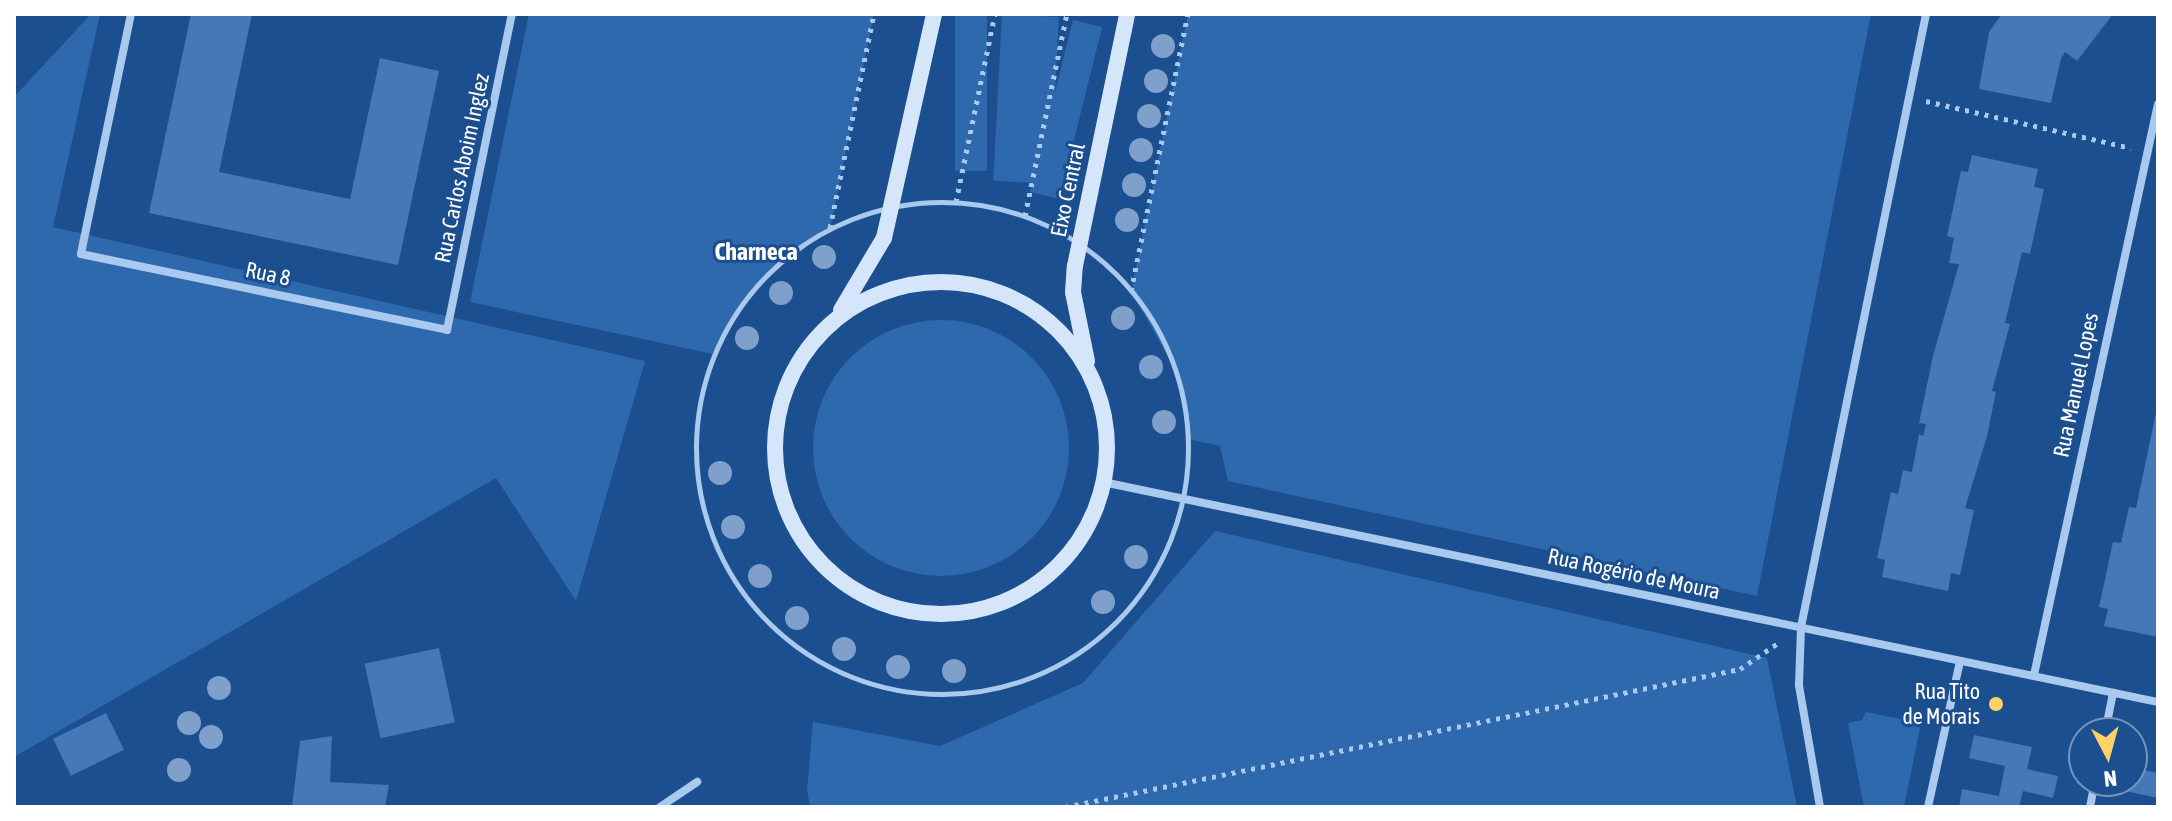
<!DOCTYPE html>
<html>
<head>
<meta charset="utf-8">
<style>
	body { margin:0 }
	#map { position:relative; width:2172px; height:821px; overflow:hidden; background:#1b4f8f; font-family:"Asap Condensed",sans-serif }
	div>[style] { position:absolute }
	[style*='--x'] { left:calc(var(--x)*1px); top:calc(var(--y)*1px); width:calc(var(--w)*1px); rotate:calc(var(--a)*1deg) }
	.green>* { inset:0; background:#2e69ad; transform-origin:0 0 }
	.round { border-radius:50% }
	.building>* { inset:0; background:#4478b7; transform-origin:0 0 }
	.path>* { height:5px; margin-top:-2.5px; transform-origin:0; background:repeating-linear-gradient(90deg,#a9c9ee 0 4px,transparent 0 10px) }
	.path>.ring { margin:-2.5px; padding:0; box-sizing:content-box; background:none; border:5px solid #a9c9ee; border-radius:50% }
	.street>* { height:8px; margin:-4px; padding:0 4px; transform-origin:4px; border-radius:4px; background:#a9c9ee }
	.secondary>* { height:16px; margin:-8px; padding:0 8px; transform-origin:8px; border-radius:8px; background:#d6e6fa }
	.secondary>.ring { margin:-8px; padding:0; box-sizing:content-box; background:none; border:16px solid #d6e6fa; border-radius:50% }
	.trees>* { width:24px; height:24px; margin:-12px; border-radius:50%; background:#7ea0ca }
	.dots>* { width:22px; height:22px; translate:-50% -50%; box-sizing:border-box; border:4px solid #1b4f8f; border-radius:50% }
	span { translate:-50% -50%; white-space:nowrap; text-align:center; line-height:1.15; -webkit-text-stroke:6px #1b4f8f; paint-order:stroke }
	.street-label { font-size:22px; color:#fff }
	.poi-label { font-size:22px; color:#fff }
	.right { translate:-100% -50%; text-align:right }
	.neighbourhood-label { font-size:24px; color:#fff; font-weight:700 }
	.frame { position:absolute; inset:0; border:16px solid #fff; pointer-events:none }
	.north { position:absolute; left:2068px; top:717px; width:80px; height:80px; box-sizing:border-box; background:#1b4f8f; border:2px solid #7695bc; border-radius:50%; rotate:174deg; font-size:22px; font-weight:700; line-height:32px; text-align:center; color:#fff }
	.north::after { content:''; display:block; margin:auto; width:28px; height:36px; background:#ffd166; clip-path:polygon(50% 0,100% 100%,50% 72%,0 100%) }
</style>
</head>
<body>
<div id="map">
	<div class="green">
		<i style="clip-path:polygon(91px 14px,100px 14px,53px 227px,645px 361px,576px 601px,496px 478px,14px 757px,14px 97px)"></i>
		<i style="clip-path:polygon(529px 14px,874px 14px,830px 229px,758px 284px,713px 354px,470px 302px)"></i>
		<i style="left:955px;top:14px;width:32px;height:157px"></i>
		<i style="left:1002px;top:14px;width:57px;height:167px;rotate:3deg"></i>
		<i style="clip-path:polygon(1188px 14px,1871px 14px,1757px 596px,1228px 481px,1220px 446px,1188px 439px,1175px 369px,1131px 291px)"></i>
		<i style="left:1073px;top:20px;width:30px;height:177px;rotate:14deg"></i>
		<i class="round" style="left:813px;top:320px;width:256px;height:256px"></i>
		<i style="clip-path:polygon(1215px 531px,1767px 658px,1797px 807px,810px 807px,807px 790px,813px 722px,940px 746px,1083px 683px)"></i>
		<i style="clip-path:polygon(1866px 712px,1921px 723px,1904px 807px,1864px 807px,1848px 723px,1862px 720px)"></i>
	</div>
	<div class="building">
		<i style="clip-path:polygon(191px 14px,252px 14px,219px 172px,350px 199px,380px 58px,439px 71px,398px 265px,149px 213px)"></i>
		<i style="clip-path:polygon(2002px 14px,2113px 14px,2077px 61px,2065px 52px,2061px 58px,2051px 103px,1979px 89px,1989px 32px)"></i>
		<i style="clip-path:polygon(1972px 155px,2038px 169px,2034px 187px,2044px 189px,2030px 254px,2022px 252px,2005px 323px,2010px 324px,1992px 391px,1996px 392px,1987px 436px,1965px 508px,1974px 510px,1960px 575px,1951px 573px,1948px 591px,1882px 577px,1885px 560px,1877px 558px,1891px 492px,1898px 494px,1903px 470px,1912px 472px,1919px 434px,1923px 436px,1926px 424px,1919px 423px,1933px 356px,1959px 264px,1949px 263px,1954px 238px,1947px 236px,1961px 171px,1968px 172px)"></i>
		<i style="clip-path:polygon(2158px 403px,2158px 637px,2104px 626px,2108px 609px,2099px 607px,2113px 542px,2121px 543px,2129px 507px,2136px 508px)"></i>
		<i style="left:439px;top:648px;width:76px;height:76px;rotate:78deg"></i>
		<i style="left:106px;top:713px;width:41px;height:59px;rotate:64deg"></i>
		<i style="clip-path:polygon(1974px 735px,2032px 747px,2027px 769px,2058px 776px,2053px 798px,2023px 791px,2019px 807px,1959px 807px,1962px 789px,1999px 796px,2005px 766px,1969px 758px)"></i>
		<i style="clip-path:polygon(332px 736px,330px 782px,389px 785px,385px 807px,292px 807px,300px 741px)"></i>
		<i style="clip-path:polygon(2132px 768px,2158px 773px,2158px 798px,2125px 791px)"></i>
	</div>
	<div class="path">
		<i style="--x:1926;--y:101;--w:210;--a:12.9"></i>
		<i style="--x:956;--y:202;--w:192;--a:-78.3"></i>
		<i class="ring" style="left:696px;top:202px;width:487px;height:487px"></i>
		<i style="--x:1025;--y:216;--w:206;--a:-78.3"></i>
		<i style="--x:830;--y:228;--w:218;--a:-78.4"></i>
		<i style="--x:1131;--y:291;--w:283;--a:-78.4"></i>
		<i style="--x:1065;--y:807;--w:689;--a:-11.55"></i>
		<i style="--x:1740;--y:669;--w:46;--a:-34.4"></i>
	</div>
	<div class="street">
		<i style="--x:131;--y:14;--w:245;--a:101.8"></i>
		<i style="--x:81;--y:254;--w:374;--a:11.7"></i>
		<i style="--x:447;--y:330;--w:323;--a:-78.4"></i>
		<i style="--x:1103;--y:482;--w:1078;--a:11.78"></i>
		<i style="--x:2034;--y:675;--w:584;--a:-77.75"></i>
		<i style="--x:2105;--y:733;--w:41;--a:-78.7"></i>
		<i style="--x:660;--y:807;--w:45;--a:-34"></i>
		<i style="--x:1820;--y:807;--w:124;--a:-99.8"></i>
		<i style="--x:1799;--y:685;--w:58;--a:-88"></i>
		<i style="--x:1801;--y:627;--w:626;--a:-78.47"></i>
		<i style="--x:1928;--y:807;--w:149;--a:-77.6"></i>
		<i style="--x:2090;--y:807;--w:26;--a:-79"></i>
	</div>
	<div class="secondary">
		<i class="ring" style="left:775px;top:282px;width:316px;height:316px"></i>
		<i style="--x:841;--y:310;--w:84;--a:-59.2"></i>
		<i style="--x:884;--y:238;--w:230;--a:-77.4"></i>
		<i style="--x:1087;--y:361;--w:70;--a:-101.5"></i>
		<i style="--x:1073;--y:292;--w:26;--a:-86"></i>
		<i style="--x:1075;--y:266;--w:257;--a:-78.3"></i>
	</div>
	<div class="trees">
		<i style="left:1163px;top:46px"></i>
		<i style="left:1156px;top:81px"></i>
		<i style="left:1149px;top:116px"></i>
		<i style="left:1141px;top:150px"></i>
		<i style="left:1134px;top:185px"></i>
		<i style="left:1127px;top:220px"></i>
		<i style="left:824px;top:257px"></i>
		<i style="left:781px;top:293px"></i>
		<i style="left:1123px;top:318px"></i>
		<i style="left:747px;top:338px"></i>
		<i style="left:1151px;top:367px"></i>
		<i style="left:1164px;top:422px"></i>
		<i style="left:720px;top:473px"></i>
		<i style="left:733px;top:527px"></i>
		<i style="left:1136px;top:557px"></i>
		<i style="left:760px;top:576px"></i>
		<i style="left:1103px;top:602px"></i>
		<i style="left:797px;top:618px"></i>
		<i style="left:844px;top:649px"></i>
		<i style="left:898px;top:667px"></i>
		<i style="left:954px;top:671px"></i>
		<i style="left:219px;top:688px"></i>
		<i style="left:189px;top:723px"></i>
		<i style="left:211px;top:737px"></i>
		<i style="left:179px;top:770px"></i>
	</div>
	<div class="dots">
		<i style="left:1996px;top:704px;background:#ffd166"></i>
	</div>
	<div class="street-label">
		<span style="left:462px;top:168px;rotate:-78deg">Rua Carlos Aboim Inglez</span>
		<span style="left:1068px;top:190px;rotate:-78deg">Eixo Central</span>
		<span style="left:268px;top:274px;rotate:12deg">Rua 8</span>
		<span style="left:2076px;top:385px;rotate:-78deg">Rua Manuel Lopes</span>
		<span style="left:1634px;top:574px;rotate:12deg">Rua Rogério de Moura</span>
	</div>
	<div class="poi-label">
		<span class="right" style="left:1980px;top:704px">Rua Tito<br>de Morais</span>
	</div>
	<div class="neighbourhood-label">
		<span style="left:756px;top:252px">Charneca</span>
	</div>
	<div class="frame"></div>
	<div class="north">N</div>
</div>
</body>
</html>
